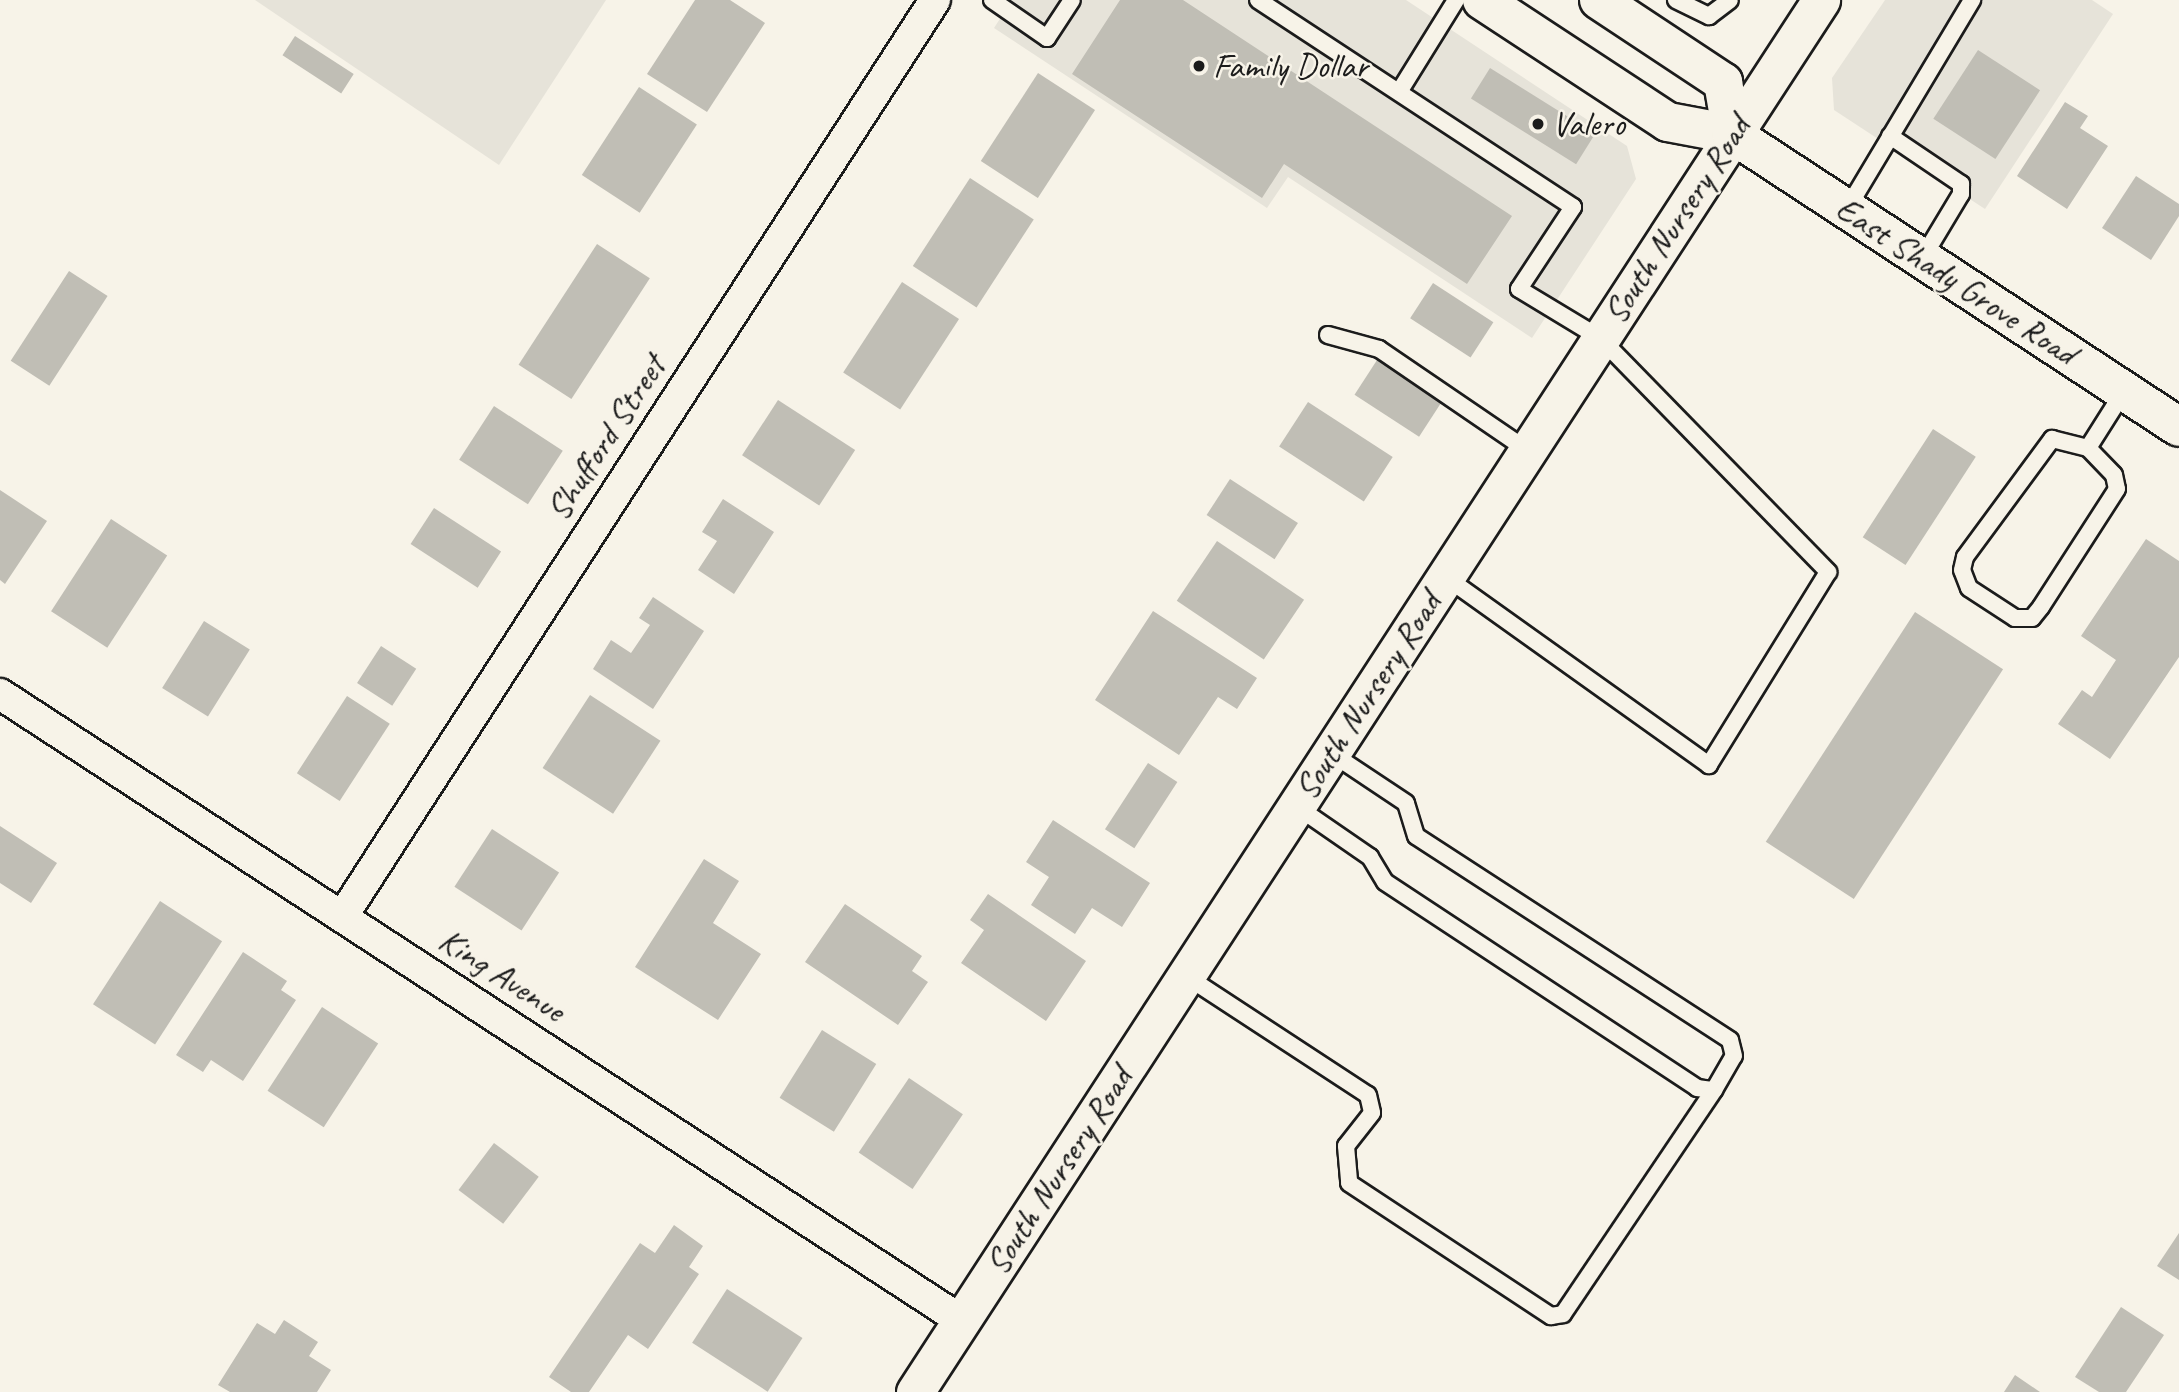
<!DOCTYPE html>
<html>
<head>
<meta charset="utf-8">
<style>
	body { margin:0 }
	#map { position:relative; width:2179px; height:1392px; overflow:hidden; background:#f7f3e8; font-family:Caveat,sans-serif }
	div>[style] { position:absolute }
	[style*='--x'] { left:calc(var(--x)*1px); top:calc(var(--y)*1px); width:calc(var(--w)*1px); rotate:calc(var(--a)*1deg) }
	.built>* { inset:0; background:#e6e3d9 }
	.building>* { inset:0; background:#c0beb5; transform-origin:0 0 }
	.roads { filter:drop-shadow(2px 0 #1c1c1c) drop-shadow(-2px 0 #1c1c1c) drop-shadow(0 2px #1c1c1c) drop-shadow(0 -2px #1c1c1c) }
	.service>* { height:16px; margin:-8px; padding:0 8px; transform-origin:8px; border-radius:8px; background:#f7f3e8 }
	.minor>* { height:30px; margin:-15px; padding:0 15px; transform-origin:15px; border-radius:15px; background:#f7f3e8 }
	.tertiary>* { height:37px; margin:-18.5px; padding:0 18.5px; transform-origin:18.5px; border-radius:18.5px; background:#f7f3e8 }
	.secondary>* { height:38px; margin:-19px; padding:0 19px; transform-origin:19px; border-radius:19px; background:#f7f3e8 }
	.dots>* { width:19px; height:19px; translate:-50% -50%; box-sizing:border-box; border:4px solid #f7f3e8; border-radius:50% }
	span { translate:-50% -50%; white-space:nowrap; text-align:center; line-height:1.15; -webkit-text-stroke:5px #f7f3e8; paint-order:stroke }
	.poi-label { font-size:35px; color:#1c1c1c }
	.left { translate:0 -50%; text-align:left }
	.street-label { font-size:35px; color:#1c1c1c }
</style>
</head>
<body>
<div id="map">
	<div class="built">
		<i style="clip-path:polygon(255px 0,606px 0,499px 165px)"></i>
		<i style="clip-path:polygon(1012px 0,1406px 0,1627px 146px,1636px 179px,1532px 338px,1288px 177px,1267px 208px,994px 28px)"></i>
		<i style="clip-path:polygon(1885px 0,2092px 0,2113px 14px,1985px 209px,1834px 110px,1832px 78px)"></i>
	</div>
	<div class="building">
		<i style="clip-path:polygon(695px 0,730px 0,765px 23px,707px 112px,647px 74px)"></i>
		<i style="clip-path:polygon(1120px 0,1183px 0,1512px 216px,1467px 284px,1284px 164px,1262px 198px,1072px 74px)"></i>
		<i style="left:295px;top:36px;width:70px;height:23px;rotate:33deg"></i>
		<i style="left:1978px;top:50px;width:74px;height:82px;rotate:33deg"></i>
		<i style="left:1490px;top:68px;width:124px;height:36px;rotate:32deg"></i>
		<i style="left:1038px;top:73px;width:68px;height:105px;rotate:33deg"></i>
		<i style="left:639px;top:87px;width:69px;height:105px;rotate:33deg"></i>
		<i style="clip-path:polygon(2065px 102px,2088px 116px,2080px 128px,2108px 146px,2067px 209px,2017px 176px)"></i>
		<i style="clip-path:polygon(2136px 176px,2179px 204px,2179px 216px,2151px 260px,2102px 228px)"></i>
		<i style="left:970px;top:178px;width:76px;height:105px;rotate:33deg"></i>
		<i style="left:597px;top:244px;width:63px;height:144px;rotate:33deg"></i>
		<i style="left:69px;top:271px;width:46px;height:107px;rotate:33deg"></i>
		<i style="left:902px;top:282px;width:68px;height:108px;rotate:33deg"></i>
		<i style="left:1433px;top:283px;width:72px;height:42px;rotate:33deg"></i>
		<i style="left:1379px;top:357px;width:77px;height:45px;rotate:33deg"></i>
		<i style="left:778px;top:400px;width:92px;height:66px;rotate:33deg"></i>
		<i style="left:1308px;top:402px;width:101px;height:53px;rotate:33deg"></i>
		<i style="left:494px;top:406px;width:82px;height:64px;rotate:33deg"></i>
		<i style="left:1933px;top:429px;width:51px;height:129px;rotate:33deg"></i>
		<i style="left:1230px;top:479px;width:81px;height:43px;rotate:33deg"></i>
		<i style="clip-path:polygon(0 490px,47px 521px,5px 584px,0 580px)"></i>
		<i style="clip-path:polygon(723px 499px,774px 532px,734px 594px,698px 570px,717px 541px,702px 532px)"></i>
		<i style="left:434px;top:508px;width:80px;height:43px;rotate:33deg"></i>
		<i style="left:111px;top:519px;width:67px;height:110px;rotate:33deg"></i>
		<i style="clip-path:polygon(2146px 539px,2179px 561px,2179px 657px,2110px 759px,2058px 724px,2082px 690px,2092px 697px,2116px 660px,2081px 636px)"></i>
		<i style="left:1217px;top:541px;width:105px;height:72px;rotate:34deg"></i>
		<i style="clip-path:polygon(653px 597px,704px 631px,653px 709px,593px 669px,611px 640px,631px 653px,650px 625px,639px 618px)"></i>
		<i style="clip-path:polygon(1153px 611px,1257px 678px,1237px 709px,1218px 697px,1179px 755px,1095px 700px)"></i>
		<i style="left:1915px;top:612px;width:105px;height:274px;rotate:33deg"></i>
		<i style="left:204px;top:621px;width:54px;height:79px;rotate:32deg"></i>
		<i style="left:381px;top:646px;width:42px;height:44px;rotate:33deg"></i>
		<i style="left:590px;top:695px;width:84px;height:87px;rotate:33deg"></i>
		<i style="left:347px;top:696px;width:51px;height:92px;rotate:33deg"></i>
		<i style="left:1148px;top:763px;width:35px;height:79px;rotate:33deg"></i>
		<i style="clip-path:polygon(1053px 820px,1150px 883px,1122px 927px,1092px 908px,1075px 934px,1031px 905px,1049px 877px,1026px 862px)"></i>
		<i style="clip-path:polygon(0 826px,57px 863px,31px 903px,0 883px)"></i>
		<i style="left:492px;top:829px;width:80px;height:69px;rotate:33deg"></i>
		<i style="clip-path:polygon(704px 859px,739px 881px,713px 923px,761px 954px,718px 1020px,635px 967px)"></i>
		<i style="clip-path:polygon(988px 894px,1086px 961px,1046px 1021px,961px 963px,984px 930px,970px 920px)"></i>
		<i style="left:160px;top:901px;width:74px;height:123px;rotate:33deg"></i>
		<i style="clip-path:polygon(845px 904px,922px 956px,912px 971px,928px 982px,898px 1025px,805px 962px)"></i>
		<i style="clip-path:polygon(243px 952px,287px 981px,281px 990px,296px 1000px,243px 1081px,211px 1060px,203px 1072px,176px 1055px)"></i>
		<i style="left:322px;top:1007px;width:67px;height:100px;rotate:33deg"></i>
		<i style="left:822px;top:1030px;width:64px;height:80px;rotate:32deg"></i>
		<i style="left:909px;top:1078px;width:65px;height:90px;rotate:34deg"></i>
		<i style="left:494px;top:1143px;width:56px;height:59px;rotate:37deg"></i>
		<i style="clip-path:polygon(674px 1225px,703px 1246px,689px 1267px,699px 1274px,648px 1349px,628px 1335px,589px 1392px,571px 1392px,549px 1377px,640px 1243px,655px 1253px)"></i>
		<i style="clip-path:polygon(2179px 1233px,2179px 1280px,2157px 1266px)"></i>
		<i style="left:727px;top:1289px;width:90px;height:64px;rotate:33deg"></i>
		<i style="clip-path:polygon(2121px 1307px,2164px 1335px,2126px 1392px,2099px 1392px,2075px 1377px)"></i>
		<i style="clip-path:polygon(284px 1320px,318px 1342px,309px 1356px,331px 1370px,317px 1392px,230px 1392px,218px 1385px,257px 1323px,275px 1334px)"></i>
		<i style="clip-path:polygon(2015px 1375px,2040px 1392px,2004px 1392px)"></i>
	</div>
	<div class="roads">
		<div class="service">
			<i style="--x:992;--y:0;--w:67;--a:34.6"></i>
			<i style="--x:1047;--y:38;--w:45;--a:-56.7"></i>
			<i style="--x:1258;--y:0;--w:377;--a:33.3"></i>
			<i style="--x:1573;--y:207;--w:98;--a:123.4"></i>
			<i style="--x:1519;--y:289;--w:95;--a:31.2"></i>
			<i style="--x:1600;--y:338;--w:327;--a:45.7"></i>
			<i style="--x:1828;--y:572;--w:227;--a:121.7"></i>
			<i style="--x:1709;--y:765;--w:324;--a:-144.5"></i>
			<i style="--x:1676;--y:0;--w:37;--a:26"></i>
			<i style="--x:1709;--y:16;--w:26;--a:-37"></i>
			<i style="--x:1399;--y:92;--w:108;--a:-58.2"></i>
			<i style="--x:1890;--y:136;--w:86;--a:34.1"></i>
			<i style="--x:1961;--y:184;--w:10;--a:90"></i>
			<i style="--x:1961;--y:194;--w:76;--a:121"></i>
			<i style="--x:1847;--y:209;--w:244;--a:-59.1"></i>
			<i style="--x:1328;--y:335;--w:53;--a:15.4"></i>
			<i style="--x:1379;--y:349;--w:179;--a:34.3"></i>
			<i style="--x:2052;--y:439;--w:37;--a:14"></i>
			<i style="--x:2088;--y:448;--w:37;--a:46"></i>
			<i style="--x:2114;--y:475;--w:14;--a:78"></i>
			<i style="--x:2117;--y:489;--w:140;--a:122.8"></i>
			<i style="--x:2041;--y:607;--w:14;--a:129"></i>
			<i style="--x:2032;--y:618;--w:17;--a:180"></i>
			<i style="--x:2015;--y:618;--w:55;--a:-146.9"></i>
			<i style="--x:1969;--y:588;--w:19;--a:-111"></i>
			<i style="--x:1962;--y:570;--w:13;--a:-77"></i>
			<i style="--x:1965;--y:557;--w:147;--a:-53.6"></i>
			<i style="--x:2088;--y:448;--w:67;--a:-57.7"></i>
			<i style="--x:1296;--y:806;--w:90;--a:34.6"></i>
			<i style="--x:1370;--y:857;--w:29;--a:59"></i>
			<i style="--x:1385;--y:882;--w:374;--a:33.4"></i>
			<i style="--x:1697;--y:1088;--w:17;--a:7"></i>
			<i style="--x:1714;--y:1090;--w:39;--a:-60"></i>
			<i style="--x:1734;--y:1056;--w:16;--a:-104"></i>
			<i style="--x:1730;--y:1040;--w:374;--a:-147"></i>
			<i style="--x:1416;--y:836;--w:34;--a:-107"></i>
			<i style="--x:1406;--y:803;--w:90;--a:-146.3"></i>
			<i style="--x:1186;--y:976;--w:217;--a:33.2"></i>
			<i style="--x:1368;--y:1095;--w:18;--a:77"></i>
			<i style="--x:1372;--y:1113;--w:42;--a:128.2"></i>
			<i style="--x:1346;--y:1146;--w:37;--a:85"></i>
			<i style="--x:1349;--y:1183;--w:242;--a:33.4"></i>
			<i style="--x:1551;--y:1316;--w:12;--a:-9"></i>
			<i style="--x:1563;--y:1314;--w:270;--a:-56"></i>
		</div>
		<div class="minor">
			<i style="--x:0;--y:694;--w:1148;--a:33.09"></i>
			<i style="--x:342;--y:917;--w:1092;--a:-57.11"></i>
		</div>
		<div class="tertiary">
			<i style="--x:915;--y:1392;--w:1661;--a:-56.94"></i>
		</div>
		<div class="secondary">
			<i style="--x:1482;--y:0;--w:222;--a:33.3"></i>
			<i style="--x:1668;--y:122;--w:65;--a:10.6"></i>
			<i style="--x:1732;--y:134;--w:534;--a:33.24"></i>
			<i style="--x:1599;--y:0;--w:149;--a:33.5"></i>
			<i style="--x:1723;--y:82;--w:53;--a:80.2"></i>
		</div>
	</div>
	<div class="dots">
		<i style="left:1199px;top:66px;background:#1c1c1c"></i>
		<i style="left:1538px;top:124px;background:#1c1c1c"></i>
	</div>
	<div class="poi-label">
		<span class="left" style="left:1213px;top:66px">Family Dollar</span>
		<span class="left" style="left:1552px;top:124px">Valero</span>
	</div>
	<div class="street-label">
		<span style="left:1677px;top:220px;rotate:-57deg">South Nursery Road</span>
		<span style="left:1956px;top:281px;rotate:33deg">East Shady Grove Road</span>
		<span style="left:606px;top:438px;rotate:-57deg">Shufford Street</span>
		<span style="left:1368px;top:696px;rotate:-57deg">South Nursery Road</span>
		<span style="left:502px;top:975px;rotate:33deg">King Avenue</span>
		<span style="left:1059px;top:1171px;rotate:-57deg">South Nursery Road</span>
	</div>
</div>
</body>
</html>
